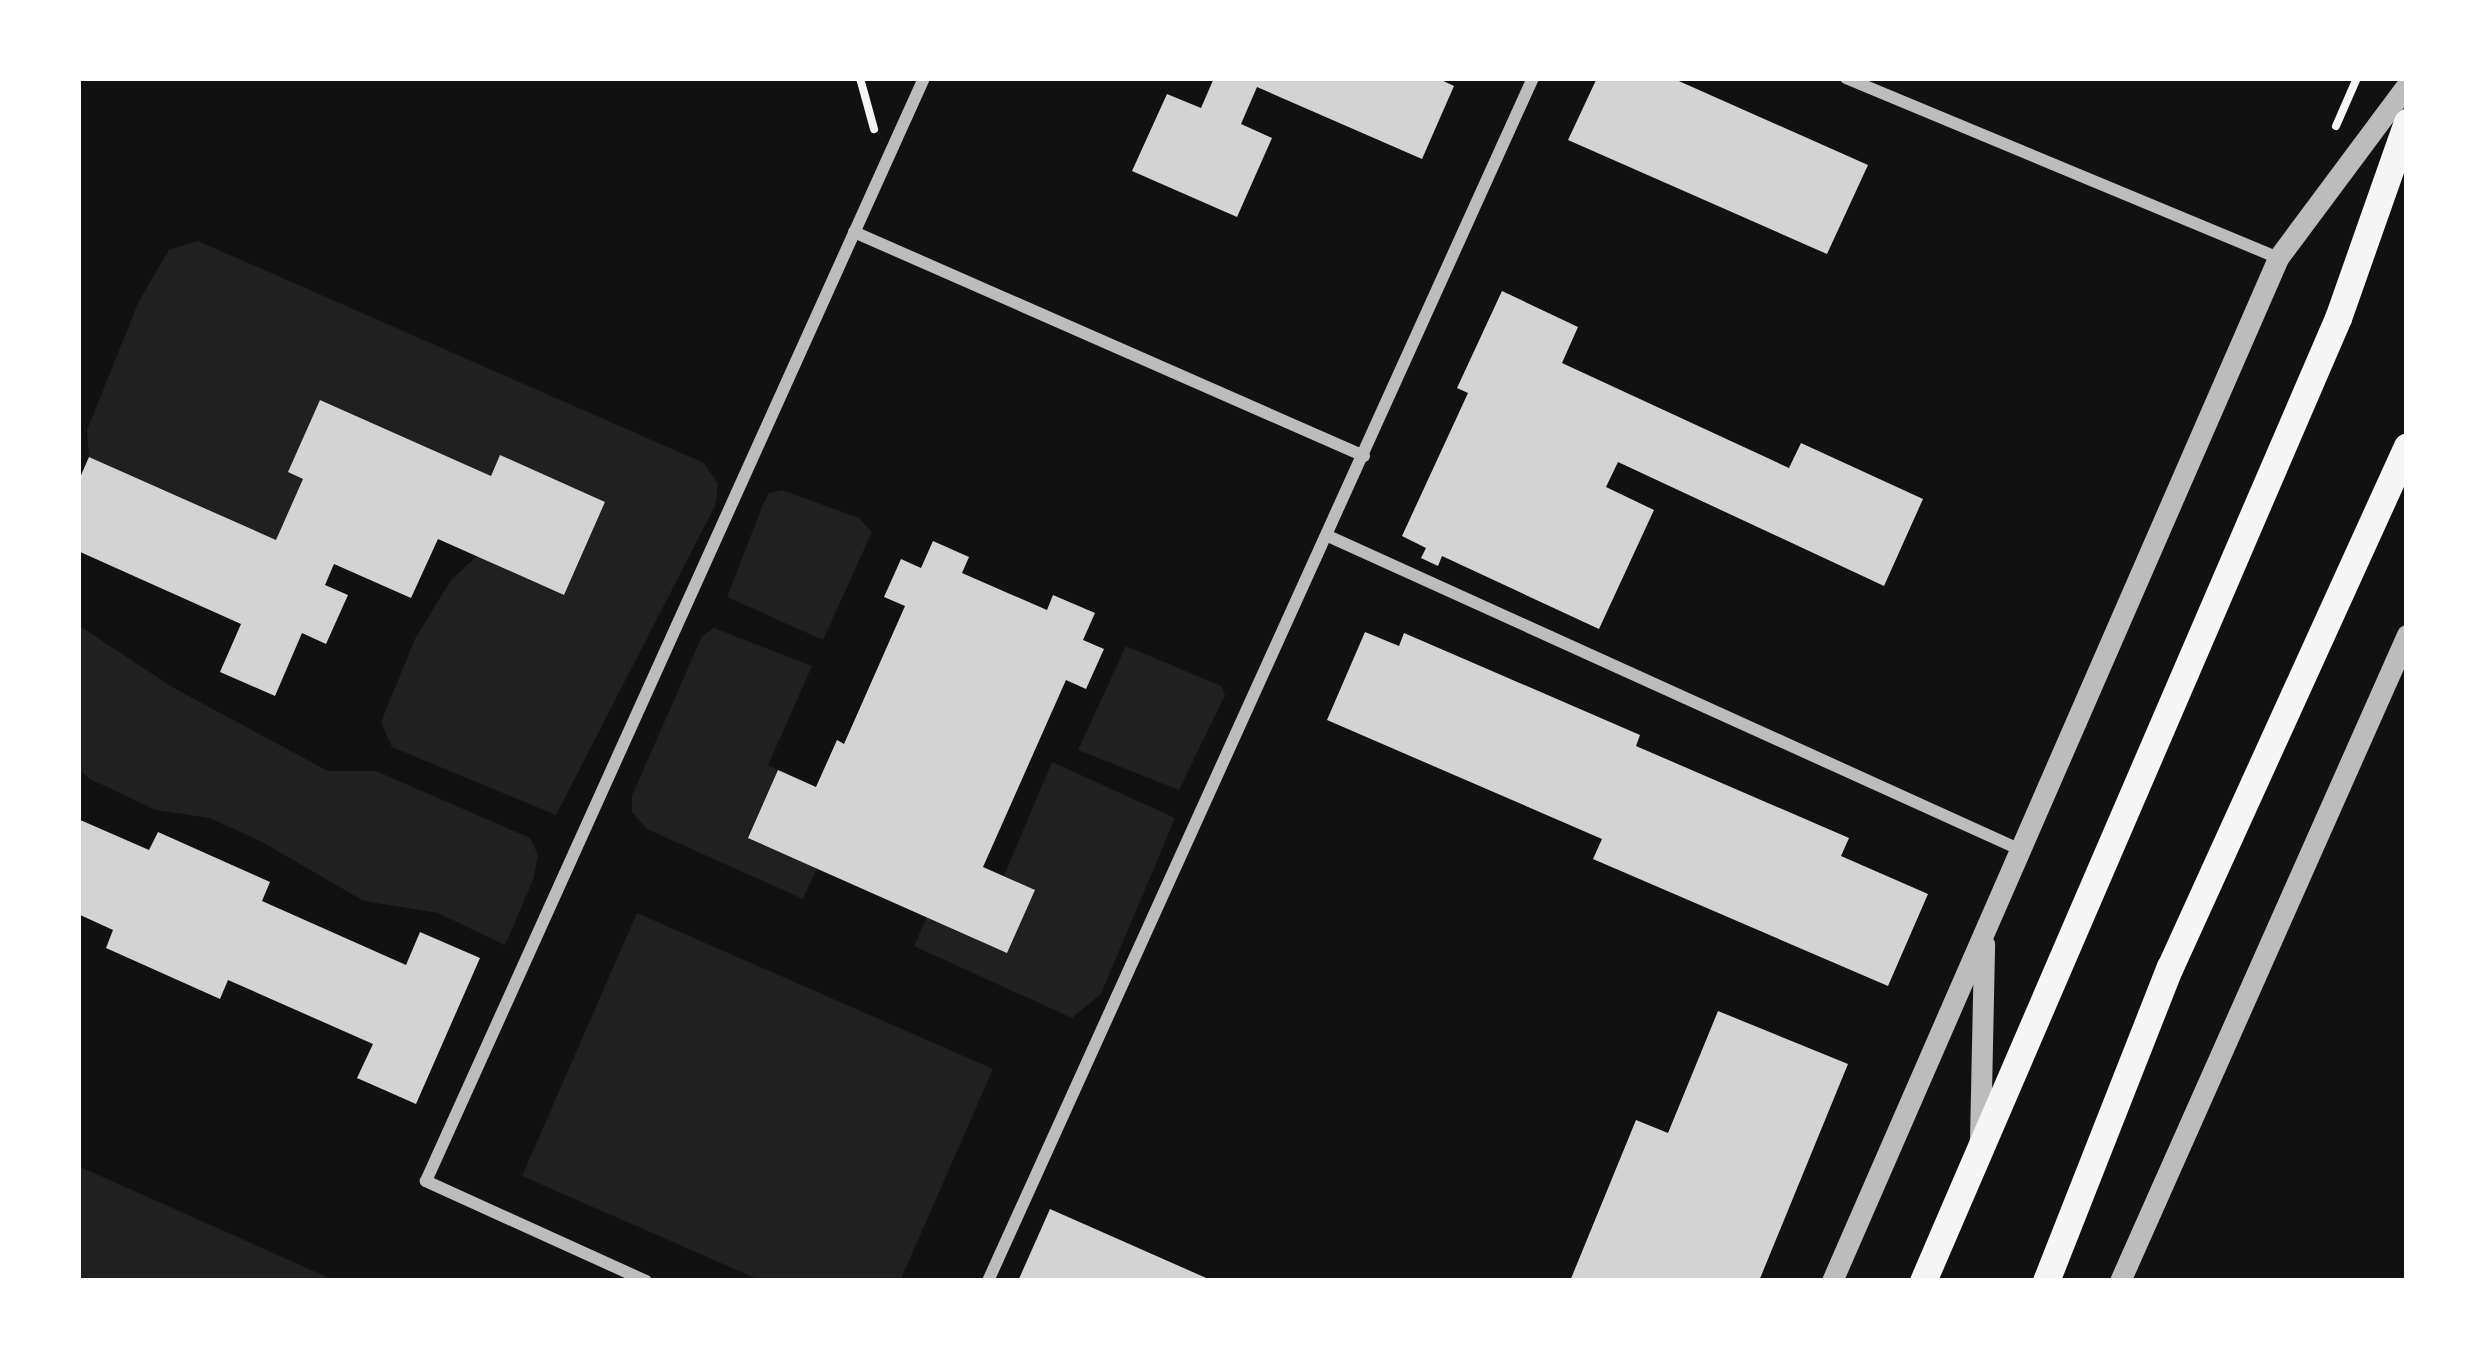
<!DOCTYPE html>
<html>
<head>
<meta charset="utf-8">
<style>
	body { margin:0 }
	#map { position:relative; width:2485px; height:1359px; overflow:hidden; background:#111; font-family:"Crimson Pro",serif }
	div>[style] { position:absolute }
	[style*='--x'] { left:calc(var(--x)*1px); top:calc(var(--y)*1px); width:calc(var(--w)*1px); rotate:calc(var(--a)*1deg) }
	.green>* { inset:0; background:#202020 }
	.building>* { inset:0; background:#d3d3d3 }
	.path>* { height:8px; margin:-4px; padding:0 4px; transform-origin:4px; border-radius:4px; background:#f5f5f5 }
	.minor>* { height:12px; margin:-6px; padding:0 6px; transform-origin:6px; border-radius:6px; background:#bcbcbc }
	.tertiary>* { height:21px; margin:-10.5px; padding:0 10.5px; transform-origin:10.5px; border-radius:10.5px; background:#bcbcbc }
	.primary>* { height:27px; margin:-13.5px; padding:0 13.5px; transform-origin:13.5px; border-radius:13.5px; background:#f5f5f5 }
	span { translate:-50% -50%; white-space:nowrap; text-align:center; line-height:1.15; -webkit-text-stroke:10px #fff; paint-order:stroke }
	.frame { position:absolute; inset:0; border:81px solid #fff; pointer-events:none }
</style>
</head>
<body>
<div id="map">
	<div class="green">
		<i style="clip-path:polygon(198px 241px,704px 463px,718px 484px,715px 506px,556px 815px,392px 747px,381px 722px,415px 639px,451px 580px,477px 556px,564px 595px,605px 502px,501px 456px,491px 476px,321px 400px,289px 471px,303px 479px,276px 540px,89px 457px,87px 430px,139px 301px,169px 250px)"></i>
		<i style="clip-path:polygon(782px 490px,859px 518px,872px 532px,823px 640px,727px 597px,762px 507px,769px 493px)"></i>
		<i style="clip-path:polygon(78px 625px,172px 687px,328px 771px,376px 771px,530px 838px,538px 855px,533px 880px,505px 945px,438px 913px,364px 901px,262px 842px,210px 818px,156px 810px,90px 779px,78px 768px)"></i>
		<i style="clip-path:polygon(714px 628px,812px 666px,768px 765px,778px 770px,817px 868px,803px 899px,647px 829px,632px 812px,632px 796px,702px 636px)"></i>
		<i style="clip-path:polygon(1126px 646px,1221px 686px,1225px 695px,1179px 790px,1078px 750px)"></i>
		<i style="clip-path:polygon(1052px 762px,1175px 818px,1101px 994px,1072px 1018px,914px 946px,927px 917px,1034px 890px,1004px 876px)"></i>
		<i style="clip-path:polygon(637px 913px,993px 1069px,900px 1281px,762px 1281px,522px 1176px)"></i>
		<i style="clip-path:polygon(78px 1166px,336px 1281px,78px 1281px)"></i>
	</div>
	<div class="building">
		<i style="clip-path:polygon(1214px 78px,1437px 78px,1454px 86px,1422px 159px,1257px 87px,1241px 124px,1272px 138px,1237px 217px,1132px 171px,1167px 94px,1201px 108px)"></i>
		<i style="clip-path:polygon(1597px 78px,1672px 78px,1868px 165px,1827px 254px,1568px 140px)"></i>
		<i style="clip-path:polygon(1502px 291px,1578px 327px,1562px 363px,1789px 468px,1801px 443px,1923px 499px,1884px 586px,1618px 462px,1606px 487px,1654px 510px,1599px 629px,1442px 556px,1438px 566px,1421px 558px,1426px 548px,1402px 536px,1468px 393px,1457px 388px)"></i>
		<i style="clip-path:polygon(320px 400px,491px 476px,500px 455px,605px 502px,564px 595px,438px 539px,411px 598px,334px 564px,325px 585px,348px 595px,326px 644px,302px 633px,275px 696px,220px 672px,241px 624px,78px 551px,78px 482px,89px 457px,276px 540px,303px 479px,288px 472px)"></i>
		<i style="clip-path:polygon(933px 541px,969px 557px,962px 573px,1047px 610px,1053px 595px,1095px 613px,1083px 640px,1104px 649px,1086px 689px,1066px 680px,983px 867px,1035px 890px,1007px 953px,748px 838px,778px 770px,816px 787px,837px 740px,844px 744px,905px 606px,884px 597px,901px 559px,921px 568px)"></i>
		<i style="clip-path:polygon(1365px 632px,1399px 646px,1404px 633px,1640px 735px,1636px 746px,1849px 838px,1841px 856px,1928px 894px,1888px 986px,1593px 859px,1602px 839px,1327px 720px)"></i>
		<i style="clip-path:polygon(78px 819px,149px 850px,158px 832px,270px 882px,262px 901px,406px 965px,420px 932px,480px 958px,416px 1104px,357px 1078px,373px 1044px,228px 980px,220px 999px,106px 948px,113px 930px,78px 914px)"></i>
		<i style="clip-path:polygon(1718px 1011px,1848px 1064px,1759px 1281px,1570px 1281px,1636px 1120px,1668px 1133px)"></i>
		<i style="clip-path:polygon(1050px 1209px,1213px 1281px,1018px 1281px)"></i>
	</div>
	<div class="path">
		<i style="--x:860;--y:78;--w:53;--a:74.6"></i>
		<i style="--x:2336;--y:126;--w:52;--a:-66.4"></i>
	</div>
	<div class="minor">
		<i style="--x:1846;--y:78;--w:468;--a:22.6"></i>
		<i style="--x:854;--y:232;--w:557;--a:23.71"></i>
		<i style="--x:1328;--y:536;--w:761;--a:24.38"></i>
		<i style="--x:646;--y:1281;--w:242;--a:-155.6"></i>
		<i style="--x:426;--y:1181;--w:1210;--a:-65.7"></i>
		<i style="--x:988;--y:1281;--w:1321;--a:-65.63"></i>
	</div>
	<div class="tertiary">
		<i style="--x:1980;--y:1140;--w:196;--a:-88.8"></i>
		<i style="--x:1832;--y:1281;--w:1116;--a:-66.44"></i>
		<i style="--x:2278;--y:258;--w:216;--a:-53.3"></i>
		<i style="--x:2120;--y:1281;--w:707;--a:-66.05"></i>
	</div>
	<div class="primary">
		<i style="--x:1923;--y:1281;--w:1049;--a:-66.69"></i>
		<i style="--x:2338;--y:318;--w:208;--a:-70.6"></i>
		<i style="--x:2046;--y:1281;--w:338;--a:-68.5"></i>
		<i style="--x:2170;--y:967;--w:572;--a:-65.54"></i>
	</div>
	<div class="frame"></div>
</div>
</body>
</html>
